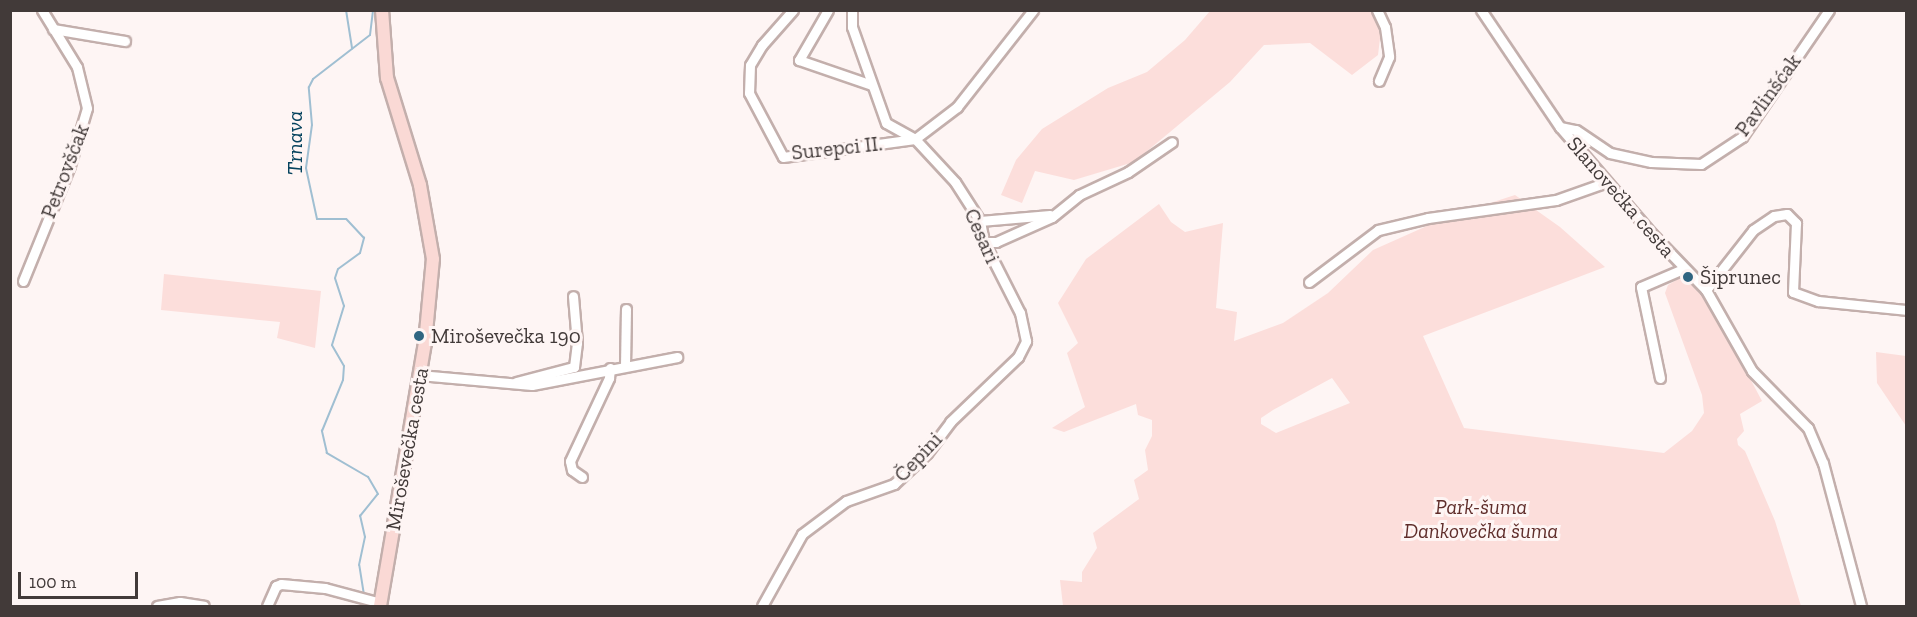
<!DOCTYPE html>
<html>
<head>
<meta charset="utf-8">
<style>
	body { margin:0 }
	#map { position:relative; width:1917px; height:617px; overflow:hidden; background:#fef5f4; font-family:"Zilla Slab",serif }
	div>[style] { position:absolute }
	[style*='--x'] { left:calc(var(--x)*1px); top:calc(var(--y)*1px); width:calc(var(--w)*1px); rotate:calc(var(--a)*1deg) }
	.green>* { inset:0; background:#fcdedb }
	.stream>* { height:2px; margin:-1px; padding:0 1px; transform-origin:1px; border-radius:1px; background:#a0bfd2 }
	.roads { filter:drop-shadow(2px 0 #c3afac) drop-shadow(-2px 0 #c3afac) drop-shadow(0 2px #c3afac) drop-shadow(0 -2px #c3afac) }
	.minor>* { height:9px; margin:-4.5px; padding:0 4.5px; transform-origin:4.5px; border-radius:4.5px; background:#fff }
	.major>* { height:12px; margin:-6px; padding:0 6px; transform-origin:6px; border-radius:6px; background:#fad9d5 }
	.dots>* { width:16px; height:16px; translate:-50% -50%; box-sizing:border-box; border:3px solid #fef5f4; border-radius:50% }
	span { translate:-50% -50%; white-space:nowrap; text-align:center; line-height:1.15; -webkit-text-stroke:6px #fef5f4; paint-order:stroke }
	.street-label { font-size:21px; color:#423a39 }
	.poi-label { font-size:21px; color:#423a39 }
	.left { translate:0 -50%; text-align:left }
	.park-label { font-size:21px; color:#5f2d2a; font-style:italic }
	.water-label { font-size:22px; color:#06435e; font-style:italic }
	.frame { position:absolute; inset:0; border:12px solid #423a39; pointer-events:none }
	.scale { position:absolute; left:18px; top:572px; width:120px; height:27px; box-sizing:border-box; border:3px solid #423a39; border-top:0; padding-left:8px; font-size:18px; line-height:21px; white-space:nowrap; color:#423a39; -webkit-text-stroke:4px #fef5f4; paint-order:stroke }
</style>
</head>
<body>
<div id="map">
	<div class="green">
		<i style="clip-path:polygon(1210px 11px,1373px 11px,1381px 30px,1378px 55px,1352px 75px,1310px 43px,1264px 45px,1230px 82px,1134px 162px,1074px 180px,1035px 171px,1022px 203px,1001px 195px,1016px 160px,1042px 129px,1108px 88px,1147px 72px,1185px 40px)"></i>
		<i style="clip-path:polygon(evenodd,1515px 195px,1560px 227px,1605px 267px,1423px 336px,1464px 428px,1664px 453px,1692px 431px,1704px 413px,1702px 395px,1665px 293px,1668px 285px,1683px 276px,1712px 307px,1762px 401px,1740px 414px,1744px 431px,1737px 439px,1738px 445px,1745px 451px,1775px 521px,1801px 606px,1063px 606px,1060px 580px,1082px 582px,1082px 572px,1097px 548px,1093px 533px,1139px 499px,1134px 480px,1148px 470px,1145px 450px,1152px 436px,1152px 420px,1138px 415px,1136px 404px,1064px 432px,1052px 428px,1085px 407px,1067px 353px,1078px 343px,1058px 303px,1086px 259px,1159px 204px,1171px 222px,1185px 232px,1223px 223px,1216px 308px,1237px 312px,1234px 341px,1283px 323px,1328px 293px,1373px 250px,1447px 217px,1515px 195px,1332px 378px,1350px 403px,1276px 433px,1261px 424px,1261px 418px,1273px 410px,1332px 378px)"></i>
		<i style="clip-path:polygon(164px 274px,321px 291px,315px 348px,277px 338px,280px 322px,161px 310px)"></i>
		<i style="clip-path:polygon(1876px 352px,1906px 356px,1906px 426px,1877px 383px)"></i>
	</div>
	<div class="stream">
		<i style="--x:346;--y:10;--w:39;--a:81"></i>
		<i style="--x:364;--y:595;--w:30;--a:-99"></i>
		<i style="--x:359;--y:565;--w:29;--a:-78"></i>
		<i style="--x:365;--y:537;--w:22;--a:-103"></i>
		<i style="--x:360;--y:516;--w:28;--a:-51"></i>
		<i style="--x:378;--y:494;--w:20;--a:-120"></i>
		<i style="--x:368;--y:477;--w:48;--a:-149.7"></i>
		<i style="--x:327;--y:453;--w:23;--a:-103"></i>
		<i style="--x:322;--y:431;--w:55;--a:-67.6"></i>
		<i style="--x:343;--y:380;--w:14;--a:-86"></i>
		<i style="--x:344;--y:366;--w:24;--a:-120"></i>
		<i style="--x:332;--y:345;--w:41;--a:-72.9"></i>
		<i style="--x:344;--y:306;--w:29;--a:-108"></i>
		<i style="--x:335;--y:278;--w:9;--a:-72"></i>
		<i style="--x:338;--y:269;--w:27;--a:-36"></i>
		<i style="--x:360;--y:253;--w:16;--a:-75"></i>
		<i style="--x:364;--y:238;--w:26;--a:-133"></i>
		<i style="--x:346;--y:219;--w:29;--a:180"></i>
		<i style="--x:317;--y:219;--w:52;--a:-102.2"></i>
		<i style="--x:306;--y:168;--w:43;--a:-82.1"></i>
		<i style="--x:312;--y:125;--w:38;--a:-95"></i>
		<i style="--x:309;--y:87;--w:9;--a:-63"></i>
		<i style="--x:313;--y:79;--w:72;--a:-37.7"></i>
		<i style="--x:370;--y:35;--w:25;--a:-83"></i>
	</div>
	<div class="roads">
		<div class="minor">
			<i style="--x:793;--y:10;--w:47;--a:131.5"></i>
			<i style="--x:762;--y:45;--w:23;--a:121"></i>
			<i style="--x:750;--y:65;--w:28;--a:92"></i>
			<i style="--x:749;--y:93;--w:72;--a:62"></i>
			<i style="--x:783;--y:157;--w:133;--a:-7.8"></i>
			<i style="--x:915;--y:139;--w:53;--a:-37.3"></i>
			<i style="--x:957;--y:107;--w:123;--a:-51.9"></i>
			<i style="--x:828;--y:10;--w:58;--a:120.1"></i>
			<i style="--x:799;--y:60;--w:77;--a:18.9"></i>
			<i style="--x:1377;--y:10;--w:19;--a:65"></i>
			<i style="--x:1385;--y:27;--w:30;--a:82"></i>
			<i style="--x:1389;--y:57;--w:26;--a:113"></i>
			<i style="--x:1481;--y:10;--w:141;--a:56"></i>
			<i style="--x:1560;--y:127;--w:141;--a:49.3"></i>
			<i style="--x:1652;--y:234;--w:78;--a:46"></i>
			<i style="--x:1706;--y:290;--w:93;--a:60.4"></i>
			<i style="--x:1752;--y:371;--w:80;--a:45.5"></i>
			<i style="--x:1808;--y:428;--w:38;--a:67"></i>
			<i style="--x:1823;--y:463;--w:148;--a:75.1"></i>
			<i style="--x:53;--y:29;--w:73;--a:9.5"></i>
			<i style="--x:1560;--y:127;--w:16;--a:11"></i>
			<i style="--x:1576;--y:130;--w:41;--a:34.1"></i>
			<i style="--x:1610;--y:153;--w:42;--a:12.4"></i>
			<i style="--x:1651;--y:162;--w:50;--a:2.3"></i>
			<i style="--x:1701;--y:164;--w:49;--a:-33.4"></i>
			<i style="--x:1742;--y:137;--w:154;--a:-55.6"></i>
			<i style="--x:980;--y:221;--w:70;--a:-4.9"></i>
			<i style="--x:984;--y:242;--w:12;--a:0"></i>
			<i style="--x:996;--y:242;--w:61;--a:-24.1"></i>
			<i style="--x:1052;--y:217;--w:35;--a:-39"></i>
			<i style="--x:1079;--y:195;--w:54;--a:-25.1"></i>
			<i style="--x:1128;--y:172;--w:53;--a:-34.3"></i>
			<i style="--x:23;--y:281;--w:125;--a:-67.9"></i>
			<i style="--x:70;--y:165;--w:59;--a:-73.4"></i>
			<i style="--x:87;--y:108;--w:42;--a:-103.7"></i>
			<i style="--x:77;--y:67;--w:67;--a:-121.6"></i>
			<i style="--x:1309;--y:282;--w:86;--a:-37"></i>
			<i style="--x:1378;--y:230;--w:51;--a:-13.5"></i>
			<i style="--x:1428;--y:218;--w:129;--a:-8"></i>
			<i style="--x:1556;--y:200;--w:54;--a:-19.4"></i>
			<i style="--x:1706;--y:290;--w:76;--a:-51.9"></i>
			<i style="--x:1753;--y:230;--w:25;--a:-34"></i>
			<i style="--x:1774;--y:216;--w:13;--a:-9"></i>
			<i style="--x:1787;--y:214;--w:13;--a:45"></i>
			<i style="--x:1796;--y:223;--w:69;--a:92.5"></i>
			<i style="--x:1793;--y:292;--w:27;--a:20"></i>
			<i style="--x:1818;--y:301;--w:88;--a:5.8"></i>
			<i style="--x:625;--y:366;--w:57;--a:-89"></i>
			<i style="--x:419;--y:375;--w:113;--a:5.1"></i>
			<i style="--x:532;--y:385;--w:148;--a:-10.9"></i>
			<i style="--x:1660;--y:378;--w:93;--a:-101.8"></i>
			<i style="--x:1641;--y:287;--w:46;--a:-23.2"></i>
			<i style="--x:516;--y:382;--w:60;--a:-14.5"></i>
			<i style="--x:574;--y:367;--w:24;--a:-83"></i>
			<i style="--x:577;--y:343;--w:47;--a:-94.9"></i>
			<i style="--x:582;--y:477;--w:12;--a:-145"></i>
			<i style="--x:572;--y:470;--w:9;--a:-103"></i>
			<i style="--x:570;--y:461;--w:92;--a:-64.8"></i>
			<i style="--x:609;--y:378;--w:10;--a:-84"></i>
			<i style="--x:157;--y:606;--w:23;--a:-10"></i>
			<i style="--x:180;--y:602;--w:24;--a:9"></i>
			<i style="--x:267;--y:606;--w:22;--a:-66"></i>
			<i style="--x:276;--y:586;--w:5;--a:-22"></i>
			<i style="--x:281;--y:584;--w:44;--a:5.2"></i>
			<i style="--x:325;--y:588;--w:58;--a:15"></i>
			<i style="--x:762;--y:606;--w:82;--a:-60.9"></i>
			<i style="--x:802;--y:534;--w:55;--a:-36.9"></i>
			<i style="--x:846;--y:501;--w:51;--a:-19.5"></i>
			<i style="--x:894;--y:484;--w:45;--a:-43.2"></i>
			<i style="--x:927;--y:453;--w:39;--a:-53"></i>
			<i style="--x:950;--y:422;--w:94;--a:-43.7"></i>
			<i style="--x:1018;--y:357;--w:18;--a:-63"></i>
			<i style="--x:1026;--y:341;--w:29;--a:-102"></i>
			<i style="--x:1020;--y:313;--w:80;--a:-116.9"></i>
			<i style="--x:984;--y:242;--w:21;--a:-101"></i>
			<i style="--x:980;--y:221;--w:46;--a:-122.7"></i>
			<i style="--x:955;--y:182;--w:59;--a:-132.9"></i>
			<i style="--x:915;--y:139;--w:33;--a:-151"></i>
			<i style="--x:886;--y:123;--w:102;--a:-109.5"></i>
			<i style="--x:852;--y:27;--w:17;--a:-90"></i>
		</div>
		<div class="major">
			<i style="--x:380;--y:606;--w:267;--a:-80.3"></i>
			<i style="--x:425;--y:343;--w:84;--a:-84.6"></i>
			<i style="--x:433;--y:259;--w:75;--a:-100"></i>
			<i style="--x:420;--y:185;--w:112;--a:-107.1"></i>
			<i style="--x:387;--y:78;--w:68;--a:-94.2"></i>
		</div>
	</div>
	<div class="dots">
		<i style="left:1688px;top:277px;background:#306581"></i>
		<i style="left:419px;top:336px;background:#306581"></i>
	</div>
	<div class="street-label">
		<span style="left:1768px;top:95px;rotate:-54deg">Pavlinšćak</span>
		<span style="left:837px;top:148px;rotate:-6deg">Surepci II.</span>
		<span style="left:65px;top:171px;rotate:-69deg">Petrovščak</span>
		<span style="left:1621px;top:197px;rotate:49deg">Slanovečka cesta</span>
		<span style="left:982px;top:236px;rotate:66deg">Cesari</span>
		<span style="left:407px;top:449px;rotate:-80deg">Miroševečka cesta</span>
		<span style="left:918px;top:457px;rotate:-47deg">Čepini</span>
	</div>
	<div class="poi-label">
		<span class="left" style="left:1700px;top:277px">Šiprunec</span>
		<span class="left" style="left:431px;top:336px">Miroševečka 190</span>
	</div>
	<div class="park-label">
		<span style="left:1481px;top:519px">Park-šuma<br>Dankovečka šuma</span>
	</div>
	<div class="water-label">
		<span style="left:295px;top:143px;rotate:-90deg">Trnava</span>
	</div>
	<div class="frame"></div>
	<div class="scale">100 m</div>
</div>
</body>
</html>
